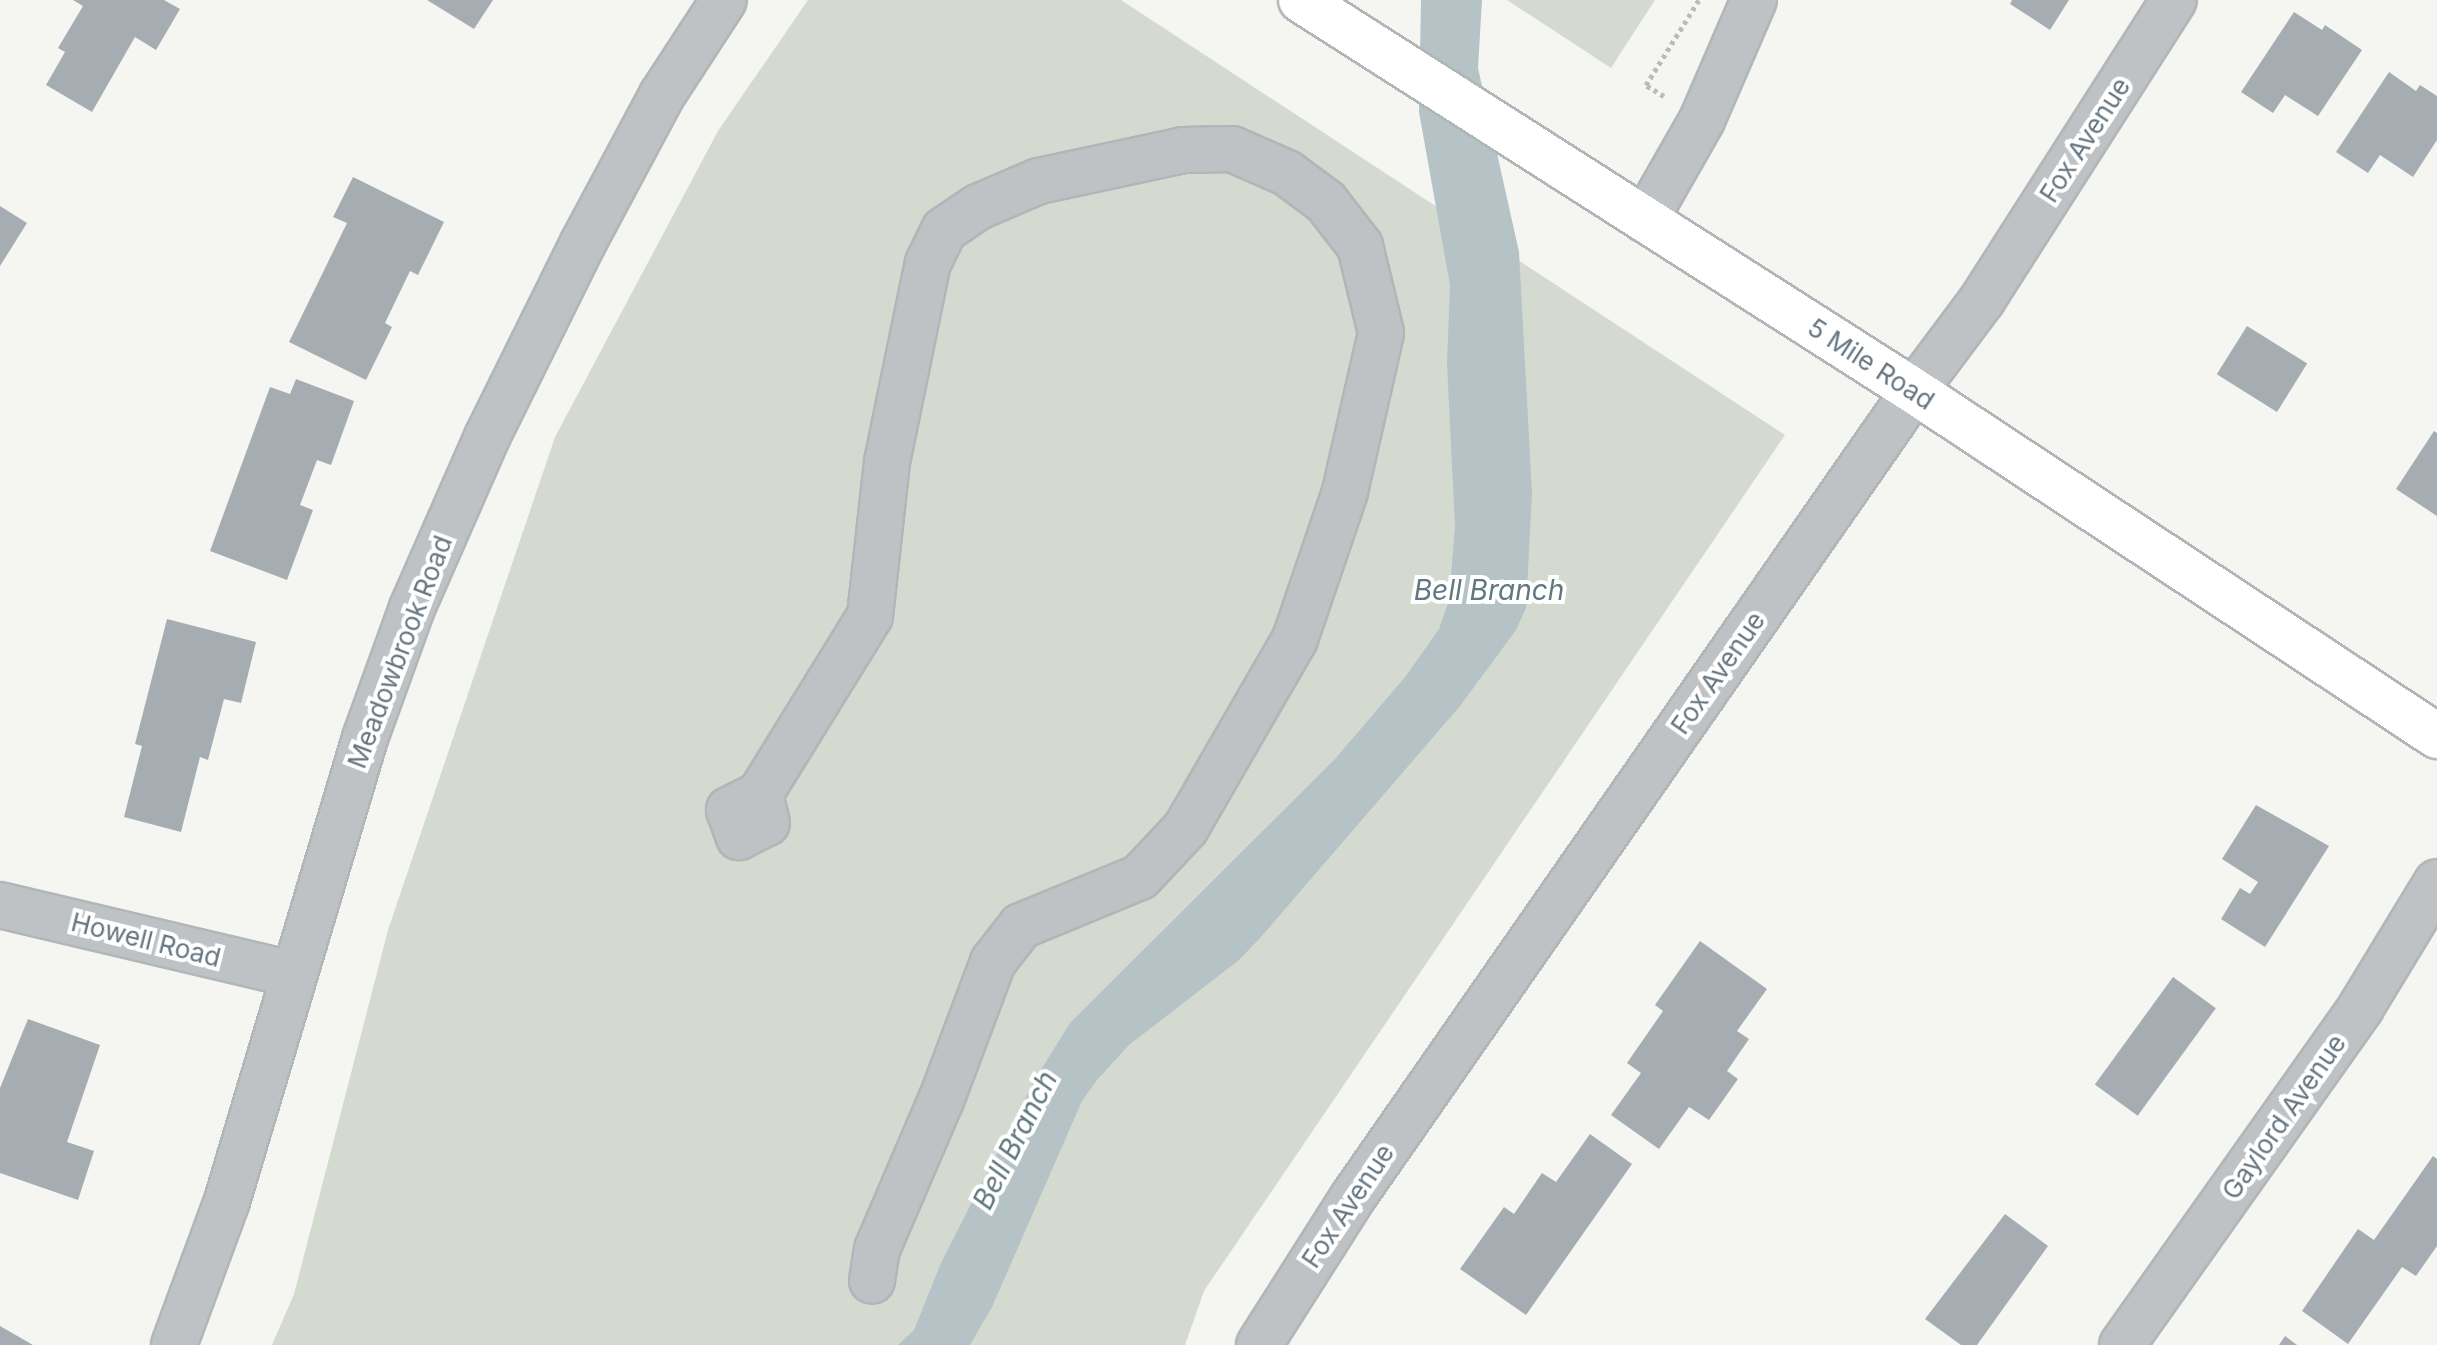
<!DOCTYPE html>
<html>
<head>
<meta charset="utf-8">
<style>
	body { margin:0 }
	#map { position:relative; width:2437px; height:1345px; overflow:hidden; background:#f5f5f1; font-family:Inter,sans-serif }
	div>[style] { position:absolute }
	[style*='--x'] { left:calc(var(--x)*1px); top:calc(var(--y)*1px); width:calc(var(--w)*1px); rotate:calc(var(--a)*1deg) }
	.green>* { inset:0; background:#d5dad1 }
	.water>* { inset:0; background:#b5c2c6 }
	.building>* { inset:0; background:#a5adb3; transform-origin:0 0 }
	.path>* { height:5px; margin-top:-2.5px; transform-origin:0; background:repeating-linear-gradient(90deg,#b8bbbd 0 4px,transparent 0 8px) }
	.roads { filter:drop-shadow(2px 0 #b1b6b9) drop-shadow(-2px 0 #b1b6b9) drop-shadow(0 2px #b1b6b9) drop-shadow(0 -2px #b1b6b9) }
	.minor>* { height:44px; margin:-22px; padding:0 22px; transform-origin:22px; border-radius:22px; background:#bec2c5 }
	.major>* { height:44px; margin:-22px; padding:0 22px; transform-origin:22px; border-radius:22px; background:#fff }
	span { translate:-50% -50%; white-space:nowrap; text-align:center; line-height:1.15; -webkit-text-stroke:8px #fff; paint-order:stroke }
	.street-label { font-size:26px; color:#657682 }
	.water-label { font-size:28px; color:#60787f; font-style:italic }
</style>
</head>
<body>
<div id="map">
	<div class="green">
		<i style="clip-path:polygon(808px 0,1121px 0,1785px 435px,1204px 1291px,1185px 1345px,272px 1345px,294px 1294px,388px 930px,555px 437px,718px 131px)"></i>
		<i style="clip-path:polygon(1507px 0,1655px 0,1611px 68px)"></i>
	</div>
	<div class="water">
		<i style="clip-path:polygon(1421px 0,1482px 0,1478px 68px,1519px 252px,1532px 493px,1526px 608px,1516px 630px,1460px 706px,1261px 937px,1239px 960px,1129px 1045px,1097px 1080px,1082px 1101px,992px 1307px,970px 1345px,898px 1345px,914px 1330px,941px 1263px,971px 1204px,1034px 1081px,1070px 1023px,1335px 759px,1406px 676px,1439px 629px,1449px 600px,1455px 526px,1447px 364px,1450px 285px,1419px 112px)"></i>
	</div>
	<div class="building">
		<i style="clip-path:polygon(73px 0,164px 0,180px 9px,156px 50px,135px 37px,92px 112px,46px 85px,65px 52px,58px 48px,83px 6px)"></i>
		<i style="clip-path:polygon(427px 0,493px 0,474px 29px)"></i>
		<i style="clip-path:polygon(2012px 0,2069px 0,2050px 30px,2010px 4px)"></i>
		<i style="clip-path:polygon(2294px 12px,2322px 30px,2325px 25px,2362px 50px,2318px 116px,2285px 95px,2273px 113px,2241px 92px)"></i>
		<i style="clip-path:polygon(2389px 72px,2416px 91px,2420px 85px,2437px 96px,2437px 140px,2413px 177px,2380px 155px,2368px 173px,2336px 152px)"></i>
		<i style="clip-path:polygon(353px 177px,444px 222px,418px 275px,410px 271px,385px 323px,392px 327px,366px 380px,289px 342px,347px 223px,333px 217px)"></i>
		<i style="clip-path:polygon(0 206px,27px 223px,0 266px)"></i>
		<i style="left:2247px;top:326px;width:71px;height:57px;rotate:32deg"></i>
		<i style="clip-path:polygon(296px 379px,354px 401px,331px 465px,317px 460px,300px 505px,313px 510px,287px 580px,210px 551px,270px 387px,290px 394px)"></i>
		<i style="clip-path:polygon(2434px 431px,2437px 433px,2437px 516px,2396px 489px)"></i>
		<i style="clip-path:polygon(167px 619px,256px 642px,241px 703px,224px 699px,208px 760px,200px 757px,181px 832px,124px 817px,142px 746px,135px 744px)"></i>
		<i style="clip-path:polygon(2256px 805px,2329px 846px,2265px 947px,2221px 919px,2240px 888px,2250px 894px,2258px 882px,2222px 859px)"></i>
		<i style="clip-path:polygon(1700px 941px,1767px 989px,1737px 1031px,1749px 1039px,1727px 1071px,1738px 1079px,1709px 1120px,1689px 1107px,1659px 1149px,1611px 1115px,1641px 1073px,1627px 1063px,1663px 1011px,1655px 1005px)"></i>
		<i style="left:2173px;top:977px;width:53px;height:133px;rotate:36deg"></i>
		<i style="clip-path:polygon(28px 1019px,100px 1045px,67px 1142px,94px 1151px,78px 1200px,0 1173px,0 1088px)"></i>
		<i style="clip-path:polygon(1590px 1134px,1632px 1164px,1526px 1315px,1460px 1269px,1504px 1207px,1514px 1214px,1542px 1173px,1556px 1182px)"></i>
		<i style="clip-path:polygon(2433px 1156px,2437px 1159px,2437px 1246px,2416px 1276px,2402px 1267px,2348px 1344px,2302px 1311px,2358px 1229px,2374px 1240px)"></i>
		<i style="clip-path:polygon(2005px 1214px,2048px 1246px,1977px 1345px,1961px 1345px,1925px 1319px)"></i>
		<i style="clip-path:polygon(0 1326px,33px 1345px,0 1345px)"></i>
		<i style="clip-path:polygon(2285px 1336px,2297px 1345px,2279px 1345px)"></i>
	</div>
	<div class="path">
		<i style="--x:1664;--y:96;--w:21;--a:-149"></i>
		<i style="--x:1646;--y:85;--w:100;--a:-58.1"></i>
	</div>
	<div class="roads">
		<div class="minor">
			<i style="--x:1645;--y:220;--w:115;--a:-60.3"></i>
			<i style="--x:1702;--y:120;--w:131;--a:-66.6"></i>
			<i style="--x:760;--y:794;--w:35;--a:153"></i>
			<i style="--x:729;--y:810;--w:29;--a:70"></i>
			<i style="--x:739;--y:837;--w:31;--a:-27"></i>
			<i style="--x:767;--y:823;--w:30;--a:-104"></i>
			<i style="--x:760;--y:794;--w:209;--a:-58.3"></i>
			<i style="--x:870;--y:616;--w:155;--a:-83.7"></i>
			<i style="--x:887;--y:462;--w:203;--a:-78.4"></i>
			<i style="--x:928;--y:263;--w:37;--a:-64"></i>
			<i style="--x:944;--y:230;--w:41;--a:-34.1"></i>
			<i style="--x:978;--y:207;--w:66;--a:-23.1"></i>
			<i style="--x:1039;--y:181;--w:147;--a:-12.1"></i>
			<i style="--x:1183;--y:150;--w:49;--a:-1.2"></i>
			<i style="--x:1232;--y:149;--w:60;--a:23.6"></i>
			<i style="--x:1287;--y:173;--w:49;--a:36.6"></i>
			<i style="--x:1326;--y:202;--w:56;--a:52.3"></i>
			<i style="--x:1360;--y:246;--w:89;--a:76.4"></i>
			<i style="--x:1381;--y:333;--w:163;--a:102.8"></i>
			<i style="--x:1345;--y:492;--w:155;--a:108.8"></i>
			<i style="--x:1295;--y:639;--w:218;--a:120"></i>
			<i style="--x:1186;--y:828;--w:67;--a:133.2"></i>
			<i style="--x:1140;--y:877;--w:129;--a:157.6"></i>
			<i style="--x:1021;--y:926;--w:46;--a:127.9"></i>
			<i style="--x:993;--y:962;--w:147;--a:110.6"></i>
			<i style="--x:941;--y:1100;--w:162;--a:113.2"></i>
			<i style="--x:877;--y:1249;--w:32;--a:99"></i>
			<i style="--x:0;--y:905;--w:300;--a:13.3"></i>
			<i style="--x:174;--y:1345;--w:153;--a:-69.8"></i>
			<i style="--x:227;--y:1201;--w:483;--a:-73.4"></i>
			<i style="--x:365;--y:738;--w:138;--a:-70.1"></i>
			<i style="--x:412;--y:608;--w:187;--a:-66.3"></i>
			<i style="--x:487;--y:437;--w:216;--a:-63.7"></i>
			<i style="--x:583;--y:243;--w:168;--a:-61.9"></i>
			<i style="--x:662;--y:95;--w:113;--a:-56.9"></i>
			<i style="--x:1259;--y:1345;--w:175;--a:-57.6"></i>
			<i style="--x:1353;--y:1197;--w:982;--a:-55.16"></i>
			<i style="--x:1914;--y:391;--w:114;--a:-53.2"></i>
			<i style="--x:1982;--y:300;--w:356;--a:-57.4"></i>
			<i style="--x:2122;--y:1345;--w:414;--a:-54.7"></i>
			<i style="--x:2361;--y:1007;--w:146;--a:-58.7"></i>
		</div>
		<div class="major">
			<i style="--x:1301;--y:0;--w:727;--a:32.53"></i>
			<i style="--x:1914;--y:391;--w:627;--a:33.41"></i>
		</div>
	</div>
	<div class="street-label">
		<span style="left:2085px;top:140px;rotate:-57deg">Fox Avenue</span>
		<span style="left:1871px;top:364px;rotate:33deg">5 Mile Road</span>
		<span style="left:400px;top:652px;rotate:-69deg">Meadowbrook Road</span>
		<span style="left:1718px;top:673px;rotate:-55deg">Fox Avenue</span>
		<span style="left:146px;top:940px;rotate:14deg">Howell Road</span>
		<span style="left:2284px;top:1117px;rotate:-55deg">Gaylord Avenue</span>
		<span style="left:1348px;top:1206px;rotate:-56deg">Fox Avenue</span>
	</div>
	<div class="water-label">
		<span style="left:1489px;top:590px">Bell Branch</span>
		<span style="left:1015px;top:1140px;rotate:-63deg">Bell Branch</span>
	</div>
</div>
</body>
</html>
